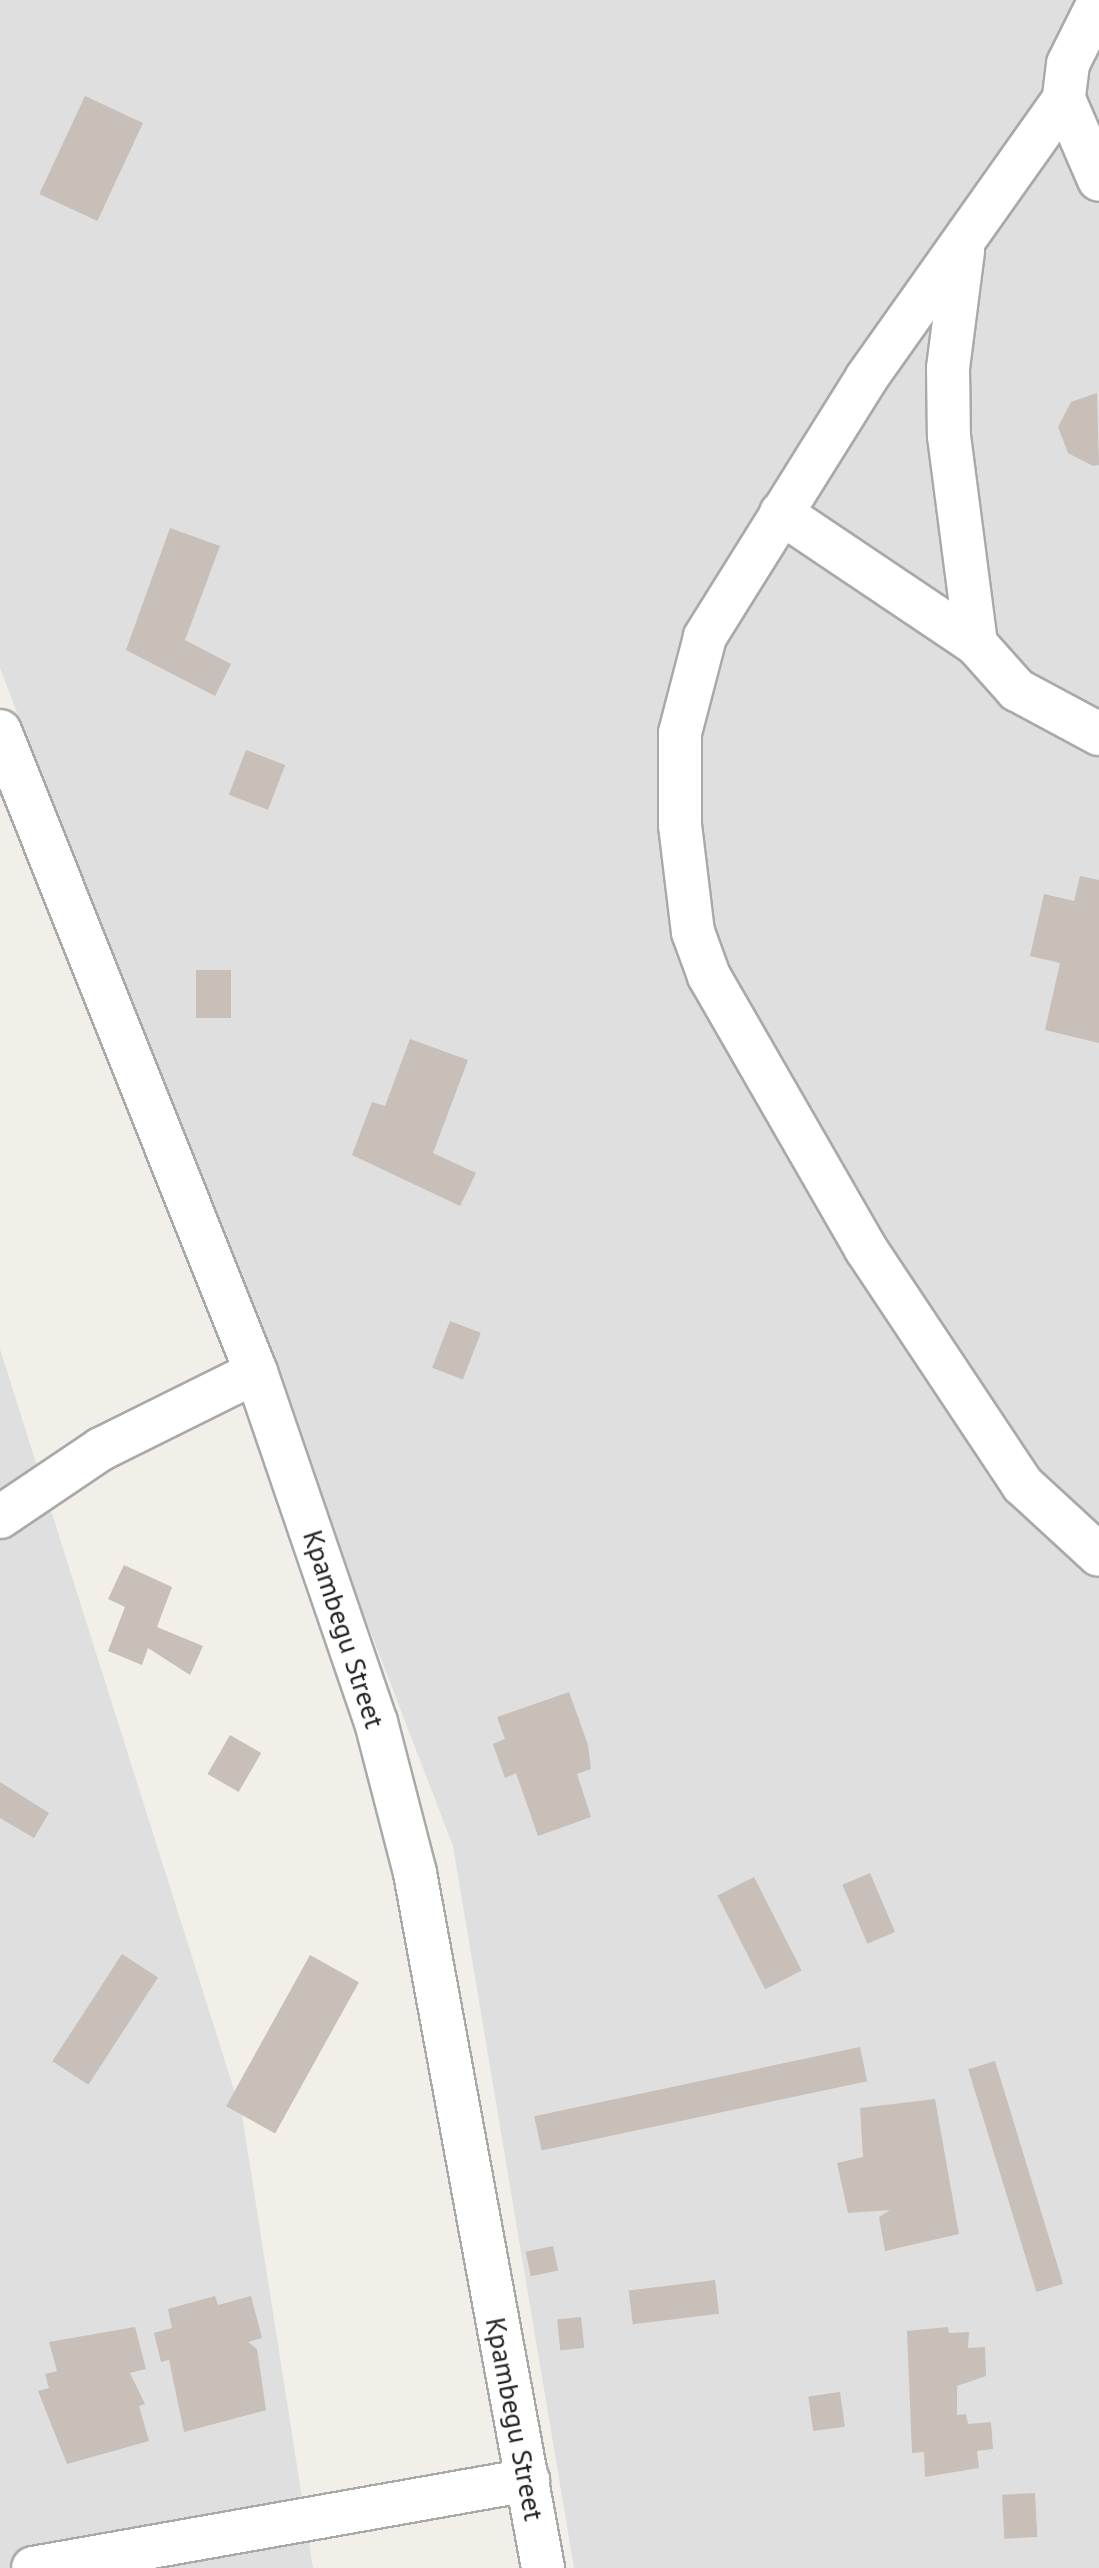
<!DOCTYPE html>
<html>
<head>
<meta charset="utf-8">
<style>
	body { margin:0 }
	#map { position:relative; width:1099px; height:2568px; overflow:hidden; background:#f2efe9; font-family:"PT Sans",sans-serif }
	div>[style] { position:absolute }
	[style*='--x'] { left:calc(var(--x)*1px); top:calc(var(--y)*1px); width:calc(var(--w)*1px); rotate:calc(var(--a)*1deg) }
	.residential>* { inset:0; background:#e0dfdf }
	.building>* { inset:0; background:#c7bfb8; transform-origin:0 0 }
	.roads { filter:drop-shadow(2px 0 #a9a9a9) drop-shadow(-2px 0 #a9a9a9) drop-shadow(0 2px #a9a9a9) drop-shadow(0 -2px #a9a9a9) }
	.minor>* { height:42px; margin:-21px; padding:0 21px; transform-origin:21px; border-radius:21px; background:#fff }
	span { translate:-50% -50%; white-space:nowrap; text-align:center; line-height:1.15; -webkit-text-stroke:8px #fff; paint-order:stroke }
	.street-label { font-size:28px; color:#222 }
</style>
</head>
<body>
<div id="map">
	<div class="residential">
		<i style="clip-path:polygon(0 0,1099px 0,1099px 2568px,574px 2568px,453px 1846px,0 668px)"></i>
		<i style="clip-path:polygon(0 1349px,242px 2115px,313px 2568px,0 2568px)"></i>
	</div>
	<div class="building">
		<i style="left:85px;top:96px;width:64px;height:108px;rotate:25deg"></i>
		<i style="clip-path:polygon(1097px 393px,1099px 465px,1093px 466px,1068px 453px,1058px 427px,1071px 402px)"></i>
		<i style="clip-path:polygon(170px 528px,220px 546px,185px 640px,231px 664px,215px 696px,126px 650px)"></i>
		<i style="left:246px;top:750px;width:42px;height:48px;rotate:21deg"></i>
		<i style="clip-path:polygon(1080px 876px,1099px 880px,1099px 1043px,1045px 1030px,1060px 963px,1030px 956px,1044px 894px,1074px 901px)"></i>
		<i style="left:196px;top:970px;width:35px;height:48px"></i>
		<i style="clip-path:polygon(410px 1039px,468px 1060px,433px 1153px,476px 1173px,460px 1206px,352px 1155px,372px 1102px,385px 1106px)"></i>
		<i style="left:450px;top:1321px;width:33px;height:50px;rotate:21deg"></i>
		<i style="clip-path:polygon(124px 1565px,172px 1587px,157px 1627px,203px 1646px,190px 1675px,148px 1648px,142px 1665px,108px 1651px,125px 1607px,108px 1599px)"></i>
		<i style="clip-path:polygon(569px 1692px,588px 1745px,591px 1769px,577px 1774px,591px 1817px,538px 1836px,516px 1773px,505px 1778px,493px 1744px,505px 1739px,497px 1717px)"></i>
		<i style="left:230px;top:1735px;width:36px;height:45px;rotate:30deg"></i>
		<i style="clip-path:polygon(0 1782px,49px 1813px,34px 1838px,0 1818px)"></i>
		<i style="left:870px;top:1873px;width:64px;height:30px;rotate:67deg"></i>
		<i style="left:754px;top:1877px;width:105px;height:41px;rotate:63deg"></i>
		<i style="left:122px;top:1954px;width:43px;height:128px;rotate:33deg"></i>
		<i style="left:310px;top:1955px;width:56px;height:173px;rotate:29deg"></i>
		<i style="left:860px;top:2047px;width:35px;height:333px;rotate:78deg"></i>
		<i style="left:995px;top:2061px;width:233px;height:28px;rotate:73deg"></i>
		<i style="clip-path:polygon(935px 2099px,959px 2234px,885px 2251px,879px 2217px,890px 2210px,848px 2213px,837px 2163px,863px 2157px,860px 2108px)"></i>
		<i style="left:553px;top:2246px;width:25px;height:28px;rotate:78deg"></i>
		<i style="left:715px;top:2280px;width:34px;height:87px;rotate:83deg"></i>
		<i style="clip-path:polygon(215px 2296px,218px 2305px,251px 2296px,262px 2338px,248px 2342px,257px 2349px,266px 2410px,184px 2432px,169px 2360px,161px 2362px,154px 2333px,172px 2328px,168px 2309px)"></i>
		<i style="left:581px;top:2317px;width:31px;height:24px;rotate:84deg"></i>
		<i style="clip-path:polygon(135px 2327px,146px 2369px,130px 2373px,145px 2404px,139px 2406px,149px 2441px,67px 2464px,38px 2391px,49px 2388px,45px 2374px,57px 2371px,49px 2342px)"></i>
		<i style="clip-path:polygon(948px 2327px,949px 2333px,969px 2332px,968px 2348px,985px 2347px,986px 2376px,957px 2386px,957px 2415px,966px 2414px,968px 2424px,991px 2422px,993px 2449px,977px 2451px,979px 2468px,925px 2477px,924px 2452px,912px 2453px,907px 2331px)"></i>
		<i style="left:840px;top:2392px;width:35px;height:32px;rotate:82deg"></i>
		<i style="left:1035px;top:2493px;width:44px;height:33px;rotate:87deg"></i>
	</div>
	<div class="roads">
		<div class="minor">
			<i style="--x:1099;--y:2;--w:69;--a:116.6"></i>
			<i style="--x:1068;--y:64;--w:35;--a:97"></i>
			<i style="--x:1064;--y:99;--w:343;--a:125.3"></i>
			<i style="--x:866;--y:379;--w:304;--a:122"></i>
			<i style="--x:705;--y:637;--w:99;--a:104.6"></i>
			<i style="--x:680;--y:733;--w:92;--a:90"></i>
			<i style="--x:680;--y:825;--w:108;--a:83.1"></i>
			<i style="--x:693;--y:932;--w:47;--a:70"></i>
			<i style="--x:709;--y:976;--w:315;--a:60.1"></i>
			<i style="--x:866;--y:1249;--w:283;--a:56.4"></i>
			<i style="--x:1023;--y:1485;--w:103;--a:42.6"></i>
			<i style="--x:1064;--y:99;--w:88;--a:66.6"></i>
			<i style="--x:963;--y:251;--w:118;--a:97.3"></i>
			<i style="--x:948;--y:368;--w:68;--a:89.2"></i>
			<i style="--x:949;--y:436;--w:210;--a:82.6"></i>
			<i style="--x:976;--y:644;--w:62;--a:48.3"></i>
			<i style="--x:1017;--y:690;--w:93;--a:28.2"></i>
			<i style="--x:781;--y:513;--w:235;--a:33.9"></i>
			<i style="--x:0;--y:731;--w:690;--a:68.23"></i>
			<i style="--x:256;--y:1372;--w:370;--a:71.1"></i>
			<i style="--x:376;--y:1722;--w:156;--a:75.5"></i>
			<i style="--x:415;--y:1873;--w:707;--a:79.56"></i>
			<i style="--x:0;--y:1517;--w:122;--a:-34"></i>
			<i style="--x:101;--y:1449;--w:173;--a:-26.4"></i>
			<i style="--x:33;--y:2568;--w:503;--a:-10.08"></i>
		</div>
	</div>
	<div class="street-label">
		<span style="left:344px;top:1629px;rotate:72deg">Kpambegu Street</span>
		<span style="left:515px;top:2419px;rotate:79deg">Kpambegu Street</span>
	</div>
</div>
</body>
</html>
